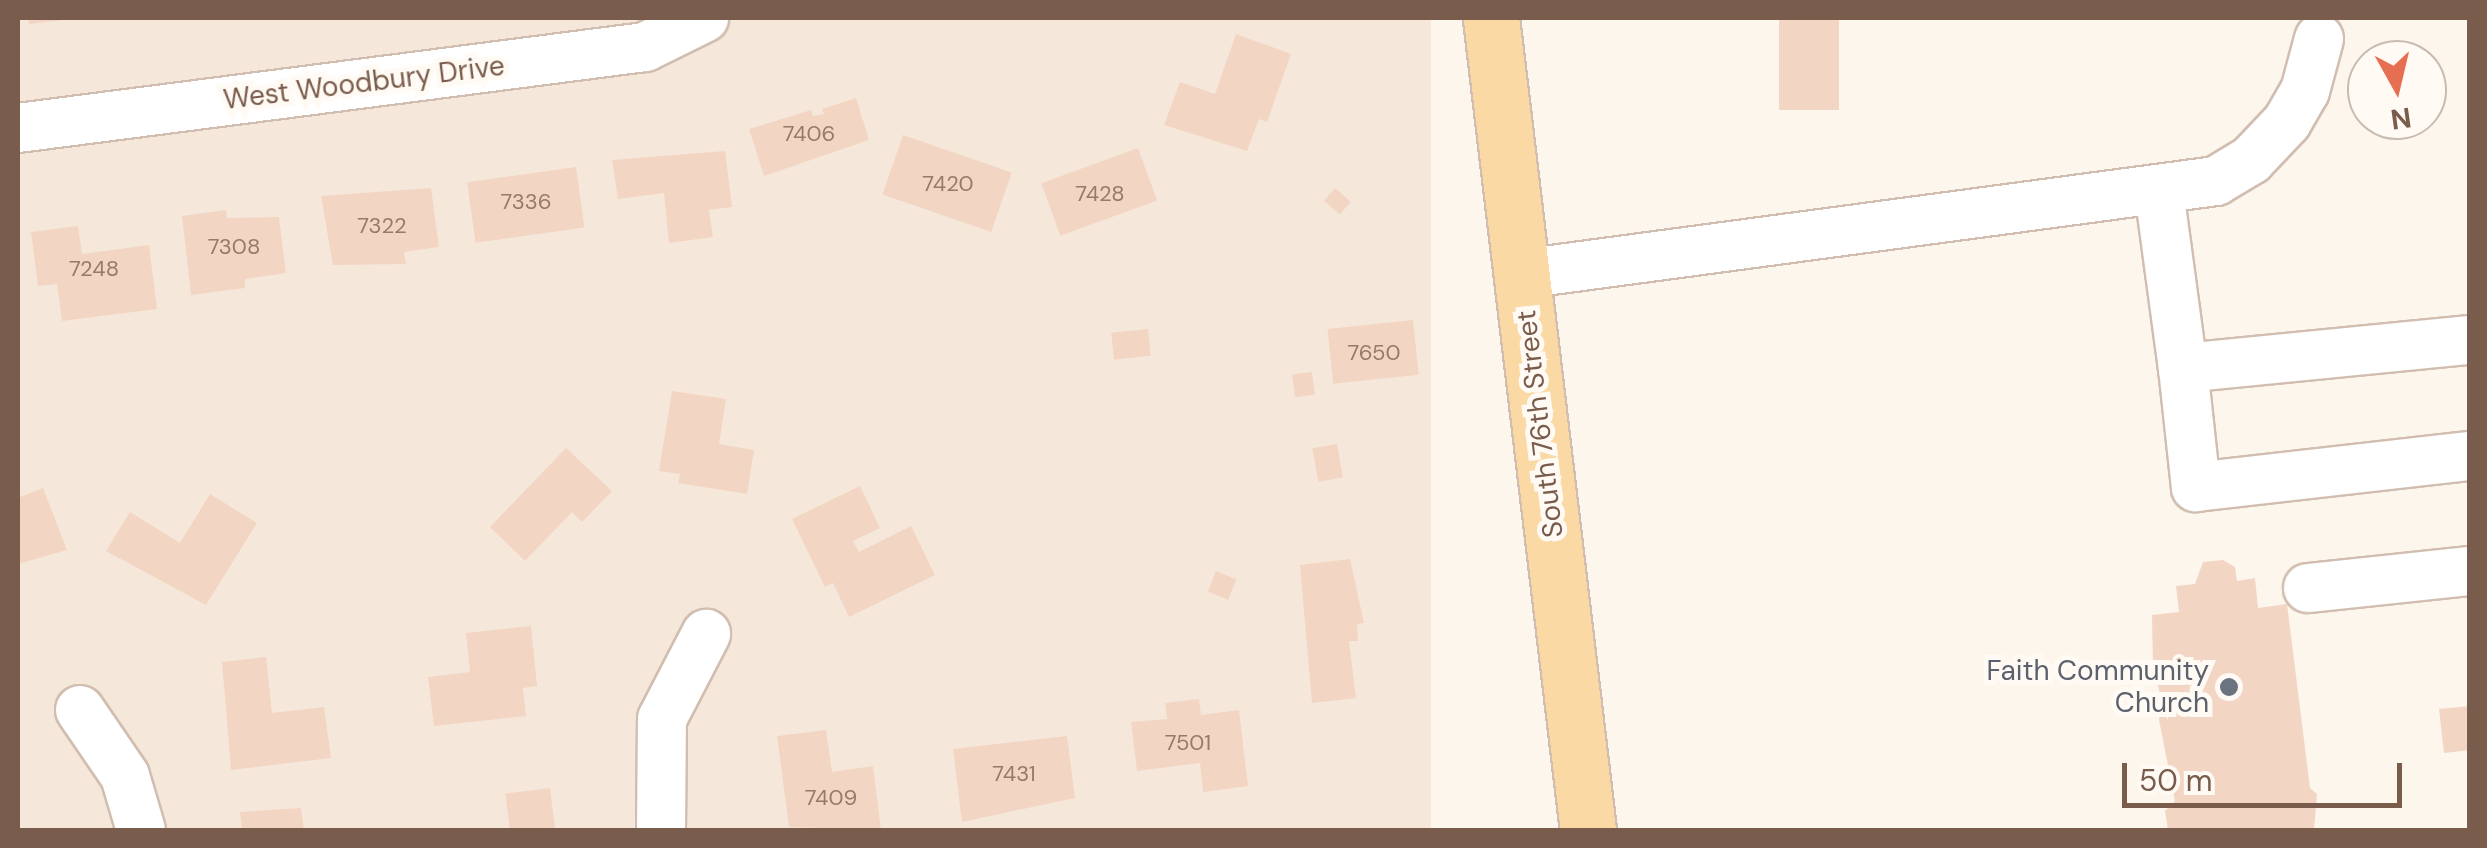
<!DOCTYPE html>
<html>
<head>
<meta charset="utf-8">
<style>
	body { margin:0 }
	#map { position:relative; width:2487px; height:848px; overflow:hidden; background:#fdf6ec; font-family:"DM Sans",sans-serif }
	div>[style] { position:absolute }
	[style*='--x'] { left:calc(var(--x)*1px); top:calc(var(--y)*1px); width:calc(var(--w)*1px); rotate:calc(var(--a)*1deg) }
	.residential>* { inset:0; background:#f5e8da; transform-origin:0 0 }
	.building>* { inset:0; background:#f3d5c3; transform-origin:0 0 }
	.roads { filter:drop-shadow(2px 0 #d1beb0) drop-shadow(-2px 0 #d1beb0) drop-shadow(0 2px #d1beb0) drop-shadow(0 -2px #d1beb0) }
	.minor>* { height:48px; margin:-24px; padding:0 24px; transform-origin:24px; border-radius:24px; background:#fff }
	.major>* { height:55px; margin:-27.5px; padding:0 27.5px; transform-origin:27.5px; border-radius:27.5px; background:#fbd9a5 }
	.dots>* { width:28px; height:28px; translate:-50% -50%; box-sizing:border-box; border:5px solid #fffaf3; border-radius:50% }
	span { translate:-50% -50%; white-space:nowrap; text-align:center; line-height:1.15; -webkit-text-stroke:10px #fffaf3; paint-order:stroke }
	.number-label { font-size:22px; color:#987a6a }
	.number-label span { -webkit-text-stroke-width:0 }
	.street-label { font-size:28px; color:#7a5c4d }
	.worship-label { font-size:28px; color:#5b616d }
	.right { translate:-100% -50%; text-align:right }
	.frame { position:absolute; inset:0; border:20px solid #7a5c4d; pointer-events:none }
	.north { position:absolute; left:2347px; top:40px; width:100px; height:100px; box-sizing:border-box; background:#fffaf3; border:2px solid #cabbb1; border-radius:50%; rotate:172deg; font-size:28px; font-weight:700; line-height:40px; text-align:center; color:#7a5c4d }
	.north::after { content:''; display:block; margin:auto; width:35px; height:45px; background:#e76f51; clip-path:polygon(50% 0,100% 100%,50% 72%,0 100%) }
	.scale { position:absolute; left:2122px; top:763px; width:280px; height:45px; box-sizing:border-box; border:5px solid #7a5c4d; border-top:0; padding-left:12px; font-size:30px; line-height:35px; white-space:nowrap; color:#7a5c4d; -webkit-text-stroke:8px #fffaf3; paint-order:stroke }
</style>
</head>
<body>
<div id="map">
	<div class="residential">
		<i style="left:18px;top:18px;width:1413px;height:812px"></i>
	</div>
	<div class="building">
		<i style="clip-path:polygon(28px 18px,65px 18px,65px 20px,29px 24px)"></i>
		<i style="left:1779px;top:18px;width:60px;height:92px"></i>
		<i style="clip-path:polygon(1236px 34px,1291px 54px,1267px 122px,1259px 119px,1247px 151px,1164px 125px,1180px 82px,1215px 94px)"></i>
		<i style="clip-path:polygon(856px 98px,869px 140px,764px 176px,749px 129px,811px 110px,813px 116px,824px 114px,822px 109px)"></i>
		<i style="left:903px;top:135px;width:115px;height:63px;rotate:19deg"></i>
		<i style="left:1138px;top:148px;width:56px;height:103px;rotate:70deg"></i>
		<i style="clip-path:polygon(725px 151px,732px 207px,709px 210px,713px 237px,669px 243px,664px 193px,618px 199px,612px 160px)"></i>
		<i style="left:576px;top:167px;width:61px;height:110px;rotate:82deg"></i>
		<i style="clip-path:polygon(431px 188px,439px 247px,404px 252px,406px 264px,333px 265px,321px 196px)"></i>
		<i style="left:1335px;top:188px;width:21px;height:17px;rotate:41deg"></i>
		<i style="clip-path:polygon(226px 210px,227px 218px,279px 217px,286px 273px,245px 279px,245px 288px,191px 295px,182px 216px)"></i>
		<i style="clip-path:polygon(78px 226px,82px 254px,149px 245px,157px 309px,62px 321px,57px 284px,38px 286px,31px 232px)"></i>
		<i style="left:1413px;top:320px;width:55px;height:86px;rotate:84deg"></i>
		<i style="left:1148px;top:329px;width:27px;height:37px;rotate:84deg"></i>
		<i style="left:1312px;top:372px;width:23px;height:20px;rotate:83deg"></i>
		<i style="clip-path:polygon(672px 391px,726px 399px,719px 444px,754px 450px,747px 494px,678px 483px,680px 474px,659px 471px)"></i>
		<i style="left:1337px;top:444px;width:34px;height:25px;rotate:80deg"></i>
		<i style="clip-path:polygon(566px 448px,612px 491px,582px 522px,572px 512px,525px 561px,490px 527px)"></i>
		<i style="clip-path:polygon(860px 486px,880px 528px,853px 541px,859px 552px,911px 526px,935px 575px,849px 617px,833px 583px,825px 587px,792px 519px)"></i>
		<i style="clip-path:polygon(43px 488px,67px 550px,18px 564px,18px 498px)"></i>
		<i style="clip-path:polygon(210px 494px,257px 523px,206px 605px,106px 551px,130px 512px,180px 543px)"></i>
		<i style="clip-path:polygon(1350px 559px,1364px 623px,1357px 624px,1358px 641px,1349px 641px,1356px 698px,1312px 703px,1300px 565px)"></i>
		<i style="clip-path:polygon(2223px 560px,2235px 567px,2237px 581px,2255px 578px,2258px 608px,2287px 604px,2310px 788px,2317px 794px,2314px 830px,2168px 830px,2165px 811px,2175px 801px,2159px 720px,2162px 701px,2153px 667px,2152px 615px,2179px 612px,2176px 586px,2195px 584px,2203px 562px)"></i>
		<i style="left:1216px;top:571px;width:22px;height:22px;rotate:22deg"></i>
		<i style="clip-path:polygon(531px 626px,537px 686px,523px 688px,526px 716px,434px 726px,428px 677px,470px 672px,466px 633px)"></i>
		<i style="clip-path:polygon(266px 657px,272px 713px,324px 707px,331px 758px,231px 770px,222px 662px)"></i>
		<i style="clip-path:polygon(1199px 699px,1201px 715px,1239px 710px,1248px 786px,1203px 792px,1200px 763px,1137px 771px,1131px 722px,1167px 719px,1165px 703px)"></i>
		<i style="clip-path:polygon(2470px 706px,2470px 750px,2444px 753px,2439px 709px)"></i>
		<i style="clip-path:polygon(826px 730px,832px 772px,873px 766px,881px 830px,789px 827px,777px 736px)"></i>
		<i style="clip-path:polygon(1067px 736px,1075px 798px,962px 822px,953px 749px)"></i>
		<i style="left:550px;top:788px;width:42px;height:45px;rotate:83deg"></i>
		<i style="clip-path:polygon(301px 808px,304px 830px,242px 830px,240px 812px)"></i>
	</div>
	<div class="roads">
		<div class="minor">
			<i style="--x:18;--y:128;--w:632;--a:-7.36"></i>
			<i style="--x:645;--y:47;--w:66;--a:-26.2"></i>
			<i style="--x:2159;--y:191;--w:179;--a:82.3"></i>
			<i style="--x:2183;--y:368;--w:288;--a:-5.6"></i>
			<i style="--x:1522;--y:274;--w:700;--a:-7.63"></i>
			<i style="--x:2216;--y:181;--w:41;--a:-31"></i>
			<i style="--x:2251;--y:160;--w:52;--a:-46.5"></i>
			<i style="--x:2287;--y:122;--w:36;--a:-60"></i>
			<i style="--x:2305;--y:91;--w:54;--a:-74.9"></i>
			<i style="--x:2183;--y:368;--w:120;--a:83.8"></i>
			<i style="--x:2196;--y:487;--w:276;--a:-6.5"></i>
			<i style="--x:2308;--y:588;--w:163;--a:-6"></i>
			<i style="--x:80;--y:710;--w:80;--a:55.7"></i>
			<i style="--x:125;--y:776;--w:56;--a:73.5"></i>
			<i style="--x:661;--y:830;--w:111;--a:-89.5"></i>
			<i style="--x:662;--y:719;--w:96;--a:-62.6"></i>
		</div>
		<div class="major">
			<i style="--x:1491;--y:18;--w:818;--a:83.19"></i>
		</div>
	</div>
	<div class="dots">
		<i style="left:2229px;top:687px;background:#6b7280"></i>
	</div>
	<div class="number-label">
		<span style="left:809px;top:134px">7406</span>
		<span style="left:948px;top:184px">7420</span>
		<span style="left:1100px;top:194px">7428</span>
		<span style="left:526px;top:202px">7336</span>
		<span style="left:382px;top:226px">7322</span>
		<span style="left:234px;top:247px">7308</span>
		<span style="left:94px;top:269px">7248</span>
		<span style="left:1374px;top:353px">7650</span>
		<span style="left:1188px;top:743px">7501</span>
		<span style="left:1014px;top:774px">7431</span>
		<span style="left:831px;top:798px">7409</span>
	</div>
	<div class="street-label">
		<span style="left:364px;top:83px;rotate:-7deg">West Woodbury Drive</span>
		<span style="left:1540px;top:424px;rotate:-97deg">South 76th Street</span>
	</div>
	<div class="worship-label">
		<span class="right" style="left:2209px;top:687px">Faith Community<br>Church</span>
	</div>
	<div class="frame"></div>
	<div class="north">N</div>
	<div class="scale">50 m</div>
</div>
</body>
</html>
